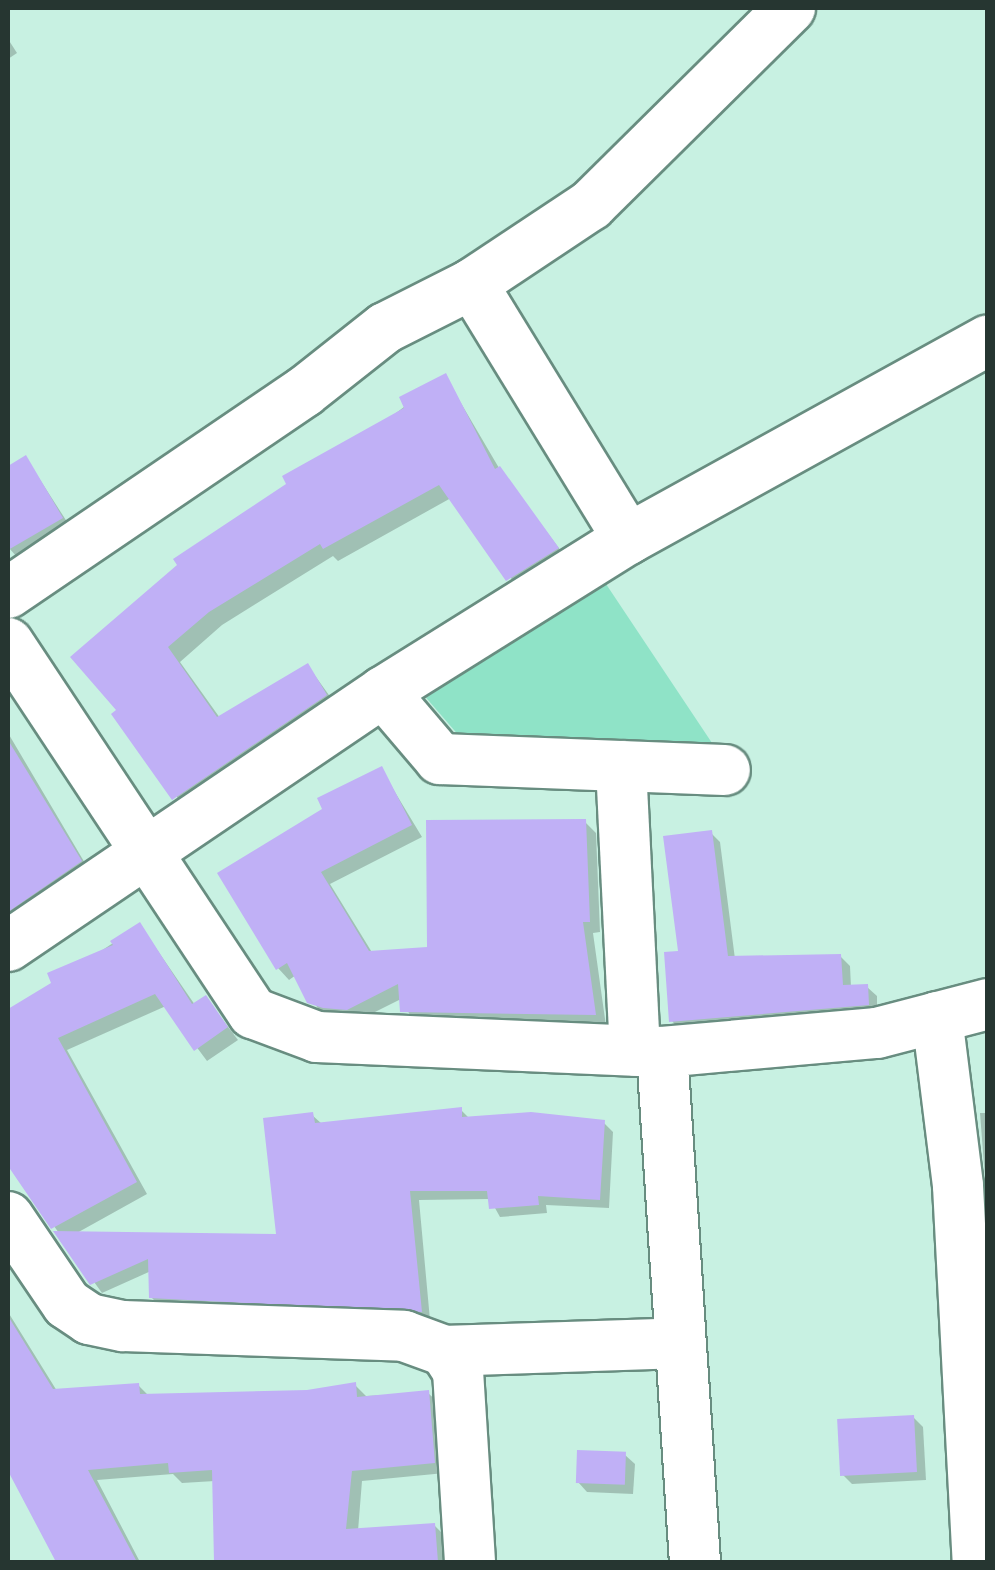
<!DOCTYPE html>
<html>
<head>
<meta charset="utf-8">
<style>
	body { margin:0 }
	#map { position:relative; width:995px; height:1570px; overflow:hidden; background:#c8f1e2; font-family:Mulish,sans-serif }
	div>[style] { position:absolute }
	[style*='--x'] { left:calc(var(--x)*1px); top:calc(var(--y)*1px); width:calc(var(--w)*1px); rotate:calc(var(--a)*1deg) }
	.green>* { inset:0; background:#8fe3c7 }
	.shadow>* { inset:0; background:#0003 }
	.building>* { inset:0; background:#c0b0f6; transform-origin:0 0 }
	.roads { filter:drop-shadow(2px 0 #688d80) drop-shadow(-2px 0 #688d80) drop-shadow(0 2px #688d80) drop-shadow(0 -2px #688d80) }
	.minor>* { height:50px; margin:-25px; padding:0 25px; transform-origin:25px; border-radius:25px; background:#fff }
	span { translate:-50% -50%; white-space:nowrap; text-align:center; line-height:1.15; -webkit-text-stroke:8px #d5feef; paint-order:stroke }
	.frame { position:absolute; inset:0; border:10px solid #263631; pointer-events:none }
</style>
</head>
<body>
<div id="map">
	<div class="green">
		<i style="clip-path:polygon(604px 581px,716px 749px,467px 745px,422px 693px)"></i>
	</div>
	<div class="shadow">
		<i style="clip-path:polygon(8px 39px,17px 53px,8px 59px)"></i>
		<i style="clip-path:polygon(445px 376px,499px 468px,570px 563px,522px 593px,451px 498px,338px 561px,333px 556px,222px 625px,180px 662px,220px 718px,308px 666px,339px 709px,187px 812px,119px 711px,73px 657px)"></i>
		<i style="clip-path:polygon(26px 458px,71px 528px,18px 558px,8px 547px,8px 469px)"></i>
		<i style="clip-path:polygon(8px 733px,92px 875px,8px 927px,9px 846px)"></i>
		<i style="clip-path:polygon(381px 769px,422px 837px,330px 884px,373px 954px,430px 949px,585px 822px,596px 833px,600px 932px,593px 933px,606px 1026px,414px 1022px,401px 999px,359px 1020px,321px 1013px,296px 975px,289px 980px,278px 968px,325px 810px)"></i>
		<i style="clip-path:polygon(711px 833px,720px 842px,735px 959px,840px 956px,850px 966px,851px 987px,867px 987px,877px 996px,877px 1014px,681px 1031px,672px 1021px)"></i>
		<i style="clip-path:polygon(140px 925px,195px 1005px,206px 998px,238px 1040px,207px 1061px,166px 1006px,67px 1050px,147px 1194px,75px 1234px,279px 1236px,312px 1115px,322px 1124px,461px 1110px,470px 1119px,603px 1122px,613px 1132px,609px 1208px,546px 1205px,547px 1213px,500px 1217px,490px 1199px,419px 1200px,430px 1320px,161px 1307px,151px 1297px,151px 1271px,102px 1293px,8px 1162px,8px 1013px)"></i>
		<i style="clip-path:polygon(980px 1113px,988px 1113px,988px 1217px)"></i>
		<i style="clip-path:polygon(8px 1312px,57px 1391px,138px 1385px,149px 1396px,307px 1393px,355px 1385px,366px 1396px,428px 1393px,440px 1404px,445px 1473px,362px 1481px,358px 1531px,434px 1525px,446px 1537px,447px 1562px,217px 1562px,215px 1481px,182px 1483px,173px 1474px,97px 1480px,140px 1562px,59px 1562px,8px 1467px)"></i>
		<i style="clip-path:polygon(913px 1417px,923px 1427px,926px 1480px,852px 1484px,843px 1475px)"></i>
		<i style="clip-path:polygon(625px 1455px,635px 1464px,633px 1494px,587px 1492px,578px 1482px)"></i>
	</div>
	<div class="building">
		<i style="clip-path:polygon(446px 373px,495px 469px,500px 466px,559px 548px,506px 581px,439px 485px,323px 549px,320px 544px,209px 612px,168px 647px,217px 717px,308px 663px,327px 695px,172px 800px,111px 714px,116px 710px,70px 657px,177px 565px,173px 559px,286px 484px,282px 476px,404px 408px,399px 397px)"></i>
		<i style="clip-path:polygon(26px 455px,63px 518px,8px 550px,8px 466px)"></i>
		<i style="clip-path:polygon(8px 740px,82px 861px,8px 912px)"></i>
		<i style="clip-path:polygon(382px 766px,412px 825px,321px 872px,369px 951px,427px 947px,426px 820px,586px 819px,590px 922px,583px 922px,596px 1015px,400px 1012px,398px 984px,347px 1010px,323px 1008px,307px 1003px,287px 963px,276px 970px,217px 873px,322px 809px,317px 798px)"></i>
		<i style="clip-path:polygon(712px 830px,728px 956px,841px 954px,843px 985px,868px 984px,869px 1005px,669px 1022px,664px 952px,678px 951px,663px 836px)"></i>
		<i style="clip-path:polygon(140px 922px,192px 1004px,206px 995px,228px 1027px,194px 1051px,155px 994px,58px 1038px,137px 1182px,51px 1229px,8px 1166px,8px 1009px,51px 983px,47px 973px,113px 945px,110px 941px)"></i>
		<i style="clip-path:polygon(462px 1107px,462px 1117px,531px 1112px,605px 1120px,600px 1200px,538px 1196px,539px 1205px,489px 1209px,487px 1191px,410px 1191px,422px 1312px,149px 1298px,148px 1259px,90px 1285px,53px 1231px,276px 1234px,263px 1118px,313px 1112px,315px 1123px)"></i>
		<i style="clip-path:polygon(8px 1316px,53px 1389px,139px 1383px,140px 1394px,307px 1390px,356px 1382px,357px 1397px,429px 1390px,435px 1463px,352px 1471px,346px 1529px,435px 1523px,438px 1562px,214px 1562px,212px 1470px,169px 1473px,168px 1463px,88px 1470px,137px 1562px,56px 1562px,8px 1471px)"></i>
		<i style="left:914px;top:1415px;width:57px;height:77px;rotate:87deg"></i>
		<i style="left:577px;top:1450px;width:49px;height:33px;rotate:2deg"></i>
	</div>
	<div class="roads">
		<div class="minor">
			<i style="--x:472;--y:284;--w:299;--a:58.5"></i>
			<i style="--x:8;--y:593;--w:358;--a:-34.2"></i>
			<i style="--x:304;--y:392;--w:103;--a:-38.3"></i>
			<i style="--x:385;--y:328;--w:97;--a:-26.8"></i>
			<i style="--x:472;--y:284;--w:143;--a:-33.6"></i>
			<i style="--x:591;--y:205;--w:280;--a:-44.7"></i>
			<i style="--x:8;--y:643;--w:444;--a:56.5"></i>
			<i style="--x:253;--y:1013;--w:68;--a:20.6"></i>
			<i style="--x:317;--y:1037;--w:345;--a:2.5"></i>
			<i style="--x:662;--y:1052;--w:216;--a:-5.1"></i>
			<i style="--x:877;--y:1033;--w:115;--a:-14.6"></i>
			<i style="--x:383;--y:692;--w:88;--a:49.6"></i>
			<i style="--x:440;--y:759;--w:285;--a:2.2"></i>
			<i style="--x:621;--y:766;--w:285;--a:87.2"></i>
			<i style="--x:8;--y:946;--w:453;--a:-34.1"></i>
			<i style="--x:383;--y:692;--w:289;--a:-32"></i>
			<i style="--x:628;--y:539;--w:411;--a:-28.9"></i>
			<i style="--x:937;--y:1017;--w:170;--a:82.9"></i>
			<i style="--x:958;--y:1186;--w:377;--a:87"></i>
			<i style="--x:662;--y:1052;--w:511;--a:86.3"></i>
			<i style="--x:8;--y:1217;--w:105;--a:55.9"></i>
			<i style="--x:67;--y:1304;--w:27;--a:34"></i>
			<i style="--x:89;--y:1319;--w:35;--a:12"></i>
			<i style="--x:123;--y:1326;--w:281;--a:2"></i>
			<i style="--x:404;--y:1336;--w:44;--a:20.1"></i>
			<i style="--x:445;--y:1351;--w:24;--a:57"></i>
			<i style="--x:458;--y:1371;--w:191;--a:86.4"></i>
			<i style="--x:445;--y:1351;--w:235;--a:-1.9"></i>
		</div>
	</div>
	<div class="frame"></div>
</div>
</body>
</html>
